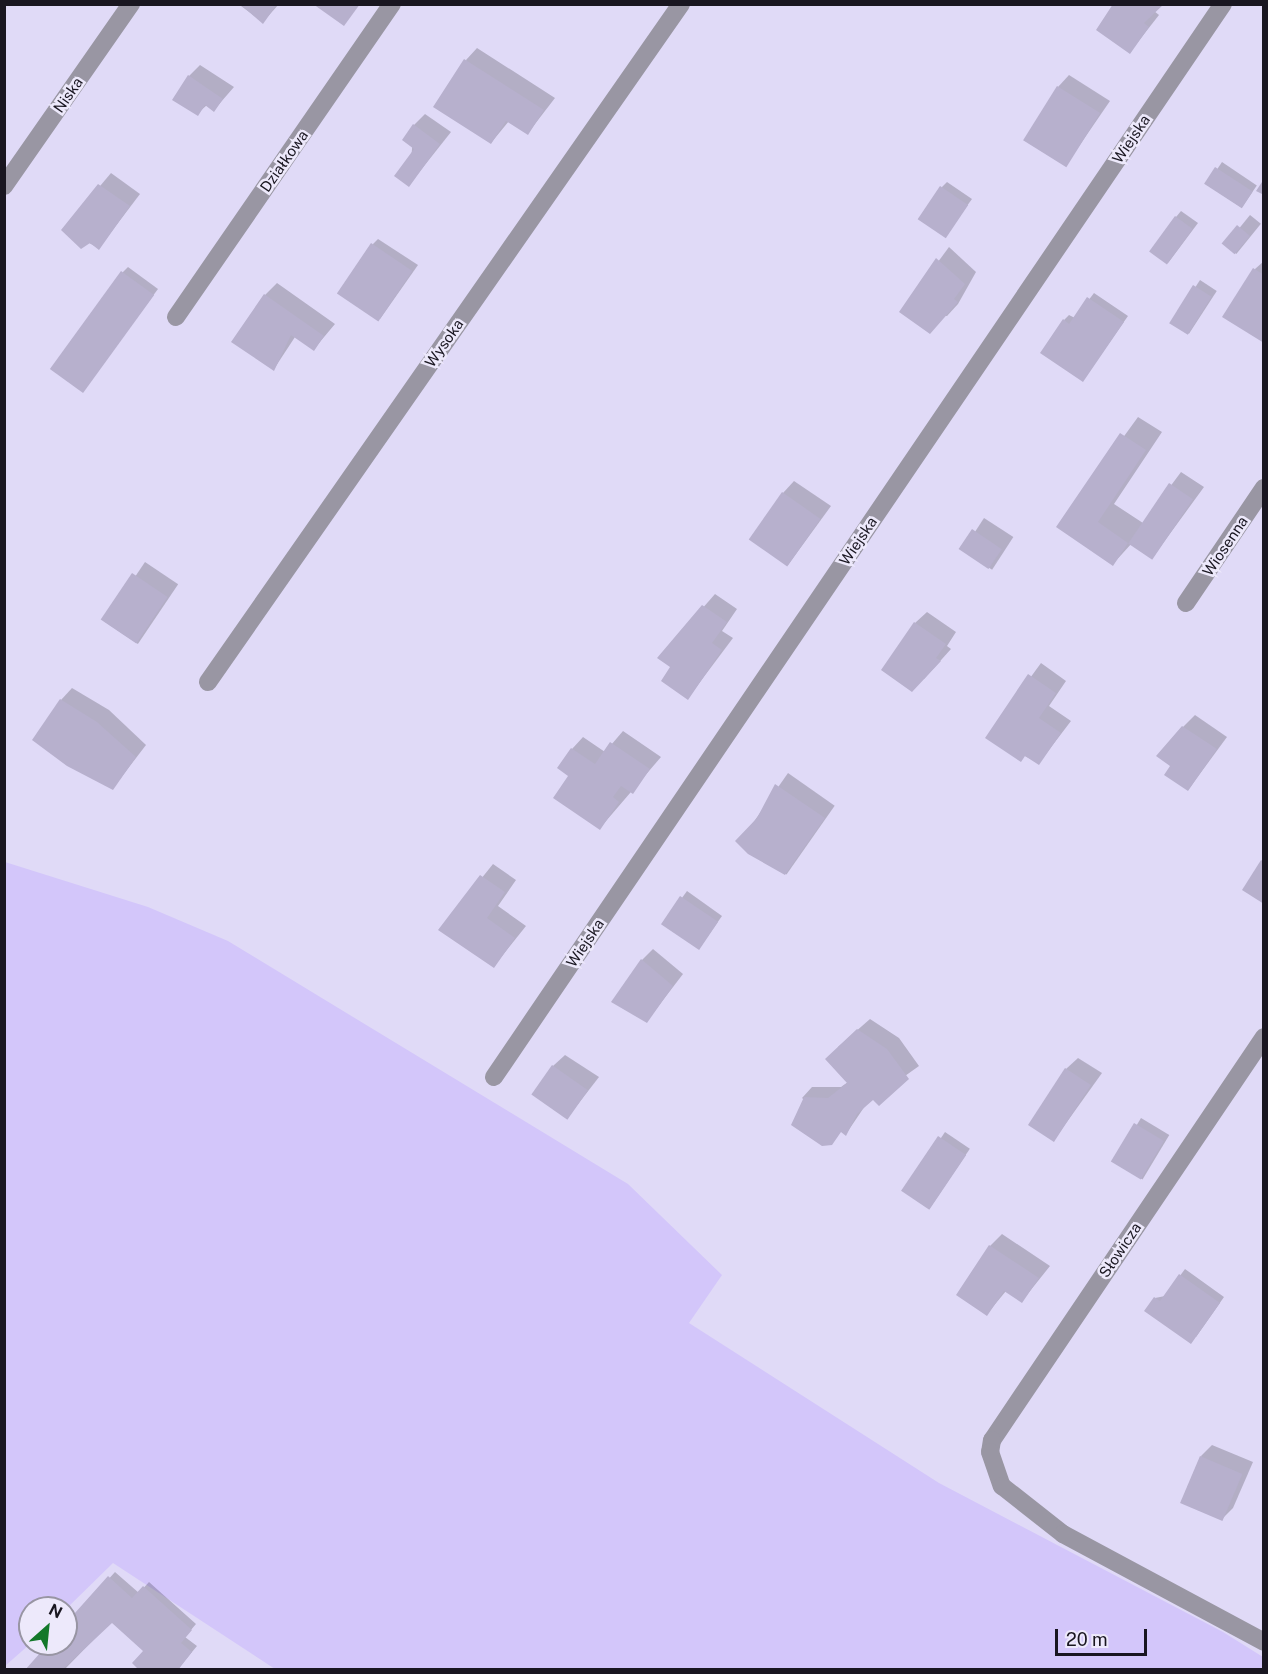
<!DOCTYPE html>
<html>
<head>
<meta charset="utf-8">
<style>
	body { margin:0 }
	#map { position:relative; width:1268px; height:1674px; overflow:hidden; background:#e0daf7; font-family:"Public Sans",sans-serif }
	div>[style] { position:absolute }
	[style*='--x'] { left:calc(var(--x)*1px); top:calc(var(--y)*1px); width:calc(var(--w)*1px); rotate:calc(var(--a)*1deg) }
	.green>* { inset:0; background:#d3c6fa }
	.shadow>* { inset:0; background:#0003; transform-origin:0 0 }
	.building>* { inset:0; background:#b7b0cd; transform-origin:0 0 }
	.street>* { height:18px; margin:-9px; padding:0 9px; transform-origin:9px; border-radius:9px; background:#9996a3 }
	span { translate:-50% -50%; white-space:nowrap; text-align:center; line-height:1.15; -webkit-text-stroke:5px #ede9fb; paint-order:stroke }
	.street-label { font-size:15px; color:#191620 }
	.frame { position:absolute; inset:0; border:6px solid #191620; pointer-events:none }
	.north { position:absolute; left:18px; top:1596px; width:60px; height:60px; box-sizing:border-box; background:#ede9fb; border:2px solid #9895a3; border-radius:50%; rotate:27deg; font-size:16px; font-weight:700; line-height:24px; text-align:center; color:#191620 }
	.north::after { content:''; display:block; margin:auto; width:21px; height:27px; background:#13782a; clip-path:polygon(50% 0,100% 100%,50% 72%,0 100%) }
	.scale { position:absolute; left:1055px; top:1629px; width:92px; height:27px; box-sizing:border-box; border:3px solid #191620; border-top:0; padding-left:8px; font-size:18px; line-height:21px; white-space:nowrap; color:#191620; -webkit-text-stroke:4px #ede9fb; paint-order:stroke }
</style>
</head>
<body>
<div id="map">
	<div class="green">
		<i style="clip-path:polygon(5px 862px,148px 907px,228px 941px,628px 1184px,722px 1275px,689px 1323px,939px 1483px,1223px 1632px,1263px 1657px,1263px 1669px,275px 1669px,113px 1563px,66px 1609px,30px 1608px,30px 1644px,5px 1666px)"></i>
	</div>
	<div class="shadow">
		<i style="clip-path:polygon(279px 4px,263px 22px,241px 6px,242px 4px)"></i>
		<i style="clip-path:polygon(1154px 11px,1159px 15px,1130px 52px,1098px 29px)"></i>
		<i style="clip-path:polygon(477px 48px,555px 98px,528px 133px,509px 121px,491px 143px,466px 60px)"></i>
		<i style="clip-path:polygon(200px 65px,234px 87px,214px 110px,207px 105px,197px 114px,189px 76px)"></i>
		<i style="clip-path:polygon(1069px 75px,1110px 101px,1066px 165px,1058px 87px)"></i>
		<i style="clip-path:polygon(425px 114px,451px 132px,409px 185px,414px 125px)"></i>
		<i style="left:1222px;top:162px;width:42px;height:27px;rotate:34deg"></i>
		<i style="clip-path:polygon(111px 173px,140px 194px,99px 248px,63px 230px)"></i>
		<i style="clip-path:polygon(947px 182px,972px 199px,945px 236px,942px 187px)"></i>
		<i style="clip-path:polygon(1181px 211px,1198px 223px,1168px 263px,1176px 217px)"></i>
		<i style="left:1250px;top:215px;width:14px;height:39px;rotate:39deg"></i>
		<i style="clip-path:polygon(378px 239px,418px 265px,380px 319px,373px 244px)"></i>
		<i style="clip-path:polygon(949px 247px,976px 272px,958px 304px,947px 316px,901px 312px)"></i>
		<i style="clip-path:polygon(1264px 261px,1264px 342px,1255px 269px)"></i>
		<i style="clip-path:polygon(128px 267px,158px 289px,83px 390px,123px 272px)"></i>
		<i style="left:1200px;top:280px;width:20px;height:51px;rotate:33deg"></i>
		<i style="clip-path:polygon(277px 283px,335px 324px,314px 349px,295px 337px,274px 369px,265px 295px)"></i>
		<i style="clip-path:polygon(1094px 293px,1128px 316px,1083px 380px,1064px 320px,1069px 315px,1075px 318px)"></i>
		<i style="clip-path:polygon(1138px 417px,1162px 432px,1114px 504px,1143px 523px,1181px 472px,1204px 487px,1153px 557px,1132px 543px,1113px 564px,1058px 527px)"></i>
		<i style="clip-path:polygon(794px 481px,831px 506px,788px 565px,783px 493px)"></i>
		<i style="left:984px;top:518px;width:35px;height:39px;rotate:33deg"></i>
		<i style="left:145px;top:562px;width:40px;height:72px;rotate:34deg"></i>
		<i style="clip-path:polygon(715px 594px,737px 609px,722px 631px,733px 638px,688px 698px,672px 667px,659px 658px)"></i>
		<i style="clip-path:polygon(927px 612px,956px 632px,947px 646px,951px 649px,924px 679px,915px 623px)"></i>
		<i style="clip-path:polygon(1041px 663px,1066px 681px,1049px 706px,1071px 721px,1039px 763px,987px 737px)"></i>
		<i style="clip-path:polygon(72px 688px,109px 710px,146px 745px,113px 788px,61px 700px)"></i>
		<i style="clip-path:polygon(1195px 715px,1227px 737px,1188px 790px,1172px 765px,1183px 727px)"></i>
		<i style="clip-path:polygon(623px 731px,661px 757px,600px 828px,570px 775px,572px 749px,583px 737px,605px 752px)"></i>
		<i style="left:788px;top:773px;width:57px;height:84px;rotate:35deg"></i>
		<i style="clip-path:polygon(493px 864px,516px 880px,498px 906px,526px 926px,494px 966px,440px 930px)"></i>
		<i style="clip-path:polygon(687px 891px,722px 916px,703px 943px,663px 924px)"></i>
		<i style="clip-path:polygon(653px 949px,683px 974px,647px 1021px,642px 960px)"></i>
		<i style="clip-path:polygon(870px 1019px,899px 1038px,919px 1066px,867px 1103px,846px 1134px,802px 1098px,812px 1087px,841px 1087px,848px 1082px,838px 1047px)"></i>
		<i style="clip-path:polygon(565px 1055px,599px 1077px,568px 1117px,553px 1066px)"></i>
		<i style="clip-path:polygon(1078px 1058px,1102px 1073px,1054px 1140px,1066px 1069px)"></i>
		<i style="left:1141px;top:1118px;width:33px;height:52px;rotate:31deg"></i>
		<i style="left:945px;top:1132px;width:30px;height:72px;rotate:34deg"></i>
		<i style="clip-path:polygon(1002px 1234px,1050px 1266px,1022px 1301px,1006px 1291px,987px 1314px,990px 1246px)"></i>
		<i style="clip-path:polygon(1185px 1269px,1224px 1297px,1196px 1337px,1155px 1298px,1165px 1296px)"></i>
		<i style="clip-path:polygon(1212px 1445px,1253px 1462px,1233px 1508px,1221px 1520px,1201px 1456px)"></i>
		<i style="clip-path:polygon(115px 1572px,139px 1593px,149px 1582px,196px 1624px,185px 1637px,197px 1646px,177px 1670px,145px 1651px,112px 1621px,64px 1670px,27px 1670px,50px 1644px,66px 1644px,66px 1626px)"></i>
	</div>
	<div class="building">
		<i style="clip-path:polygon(240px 4px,277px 4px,263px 24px)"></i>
		<i style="clip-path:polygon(313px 4px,360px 4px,344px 26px)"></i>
		<i style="clip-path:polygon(1113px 4px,1164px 4px,1144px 23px,1149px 27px,1130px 54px,1096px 30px)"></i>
		<i style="clip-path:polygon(464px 59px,544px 110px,528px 135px,506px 121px,491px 144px,433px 107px)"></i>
		<i style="clip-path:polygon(188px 75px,223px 99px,214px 112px,205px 105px,198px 116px,172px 100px)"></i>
		<i style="left:1057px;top:86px;width:51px;height:64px;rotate:32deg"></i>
		<i style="clip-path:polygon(413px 124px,440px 144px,409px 187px,394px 176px,414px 149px,402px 140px)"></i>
		<i style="left:1215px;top:167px;width:45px;height:20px;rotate:33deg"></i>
		<i style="clip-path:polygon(1264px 179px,1264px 195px,1256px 191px)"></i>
		<i style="clip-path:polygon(98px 184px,130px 206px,99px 250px,90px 243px,81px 249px,61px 230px)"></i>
		<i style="left:940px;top:186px;width:34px;height:40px;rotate:34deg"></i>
		<i style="left:1175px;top:216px;width:22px;height:44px;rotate:36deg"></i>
		<i style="left:1237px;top:225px;width:17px;height:24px;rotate:40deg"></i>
		<i style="left:371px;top:243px;width:50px;height:61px;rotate:34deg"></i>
		<i style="clip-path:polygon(936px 258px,965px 284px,954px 299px,958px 302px,930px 334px,899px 312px)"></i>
		<i style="clip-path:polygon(1253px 268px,1264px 275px,1264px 343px,1222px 317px)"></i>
		<i style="left:121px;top:271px;width:41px;height:121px;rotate:36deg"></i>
		<i style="left:1193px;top:285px;width:22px;height:45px;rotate:32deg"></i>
		<i style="clip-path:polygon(264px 294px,324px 336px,314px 351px,291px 335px,274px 371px,231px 342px)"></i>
		<i style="clip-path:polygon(1087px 297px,1124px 322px,1083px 382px,1040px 353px,1063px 319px,1069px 324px)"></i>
		<i style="clip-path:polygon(1120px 433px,1146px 450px,1098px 522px,1128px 543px,1113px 566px,1056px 527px)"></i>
		<i style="left:1169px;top:483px;width:29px;height:73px;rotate:34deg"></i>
		<i style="left:782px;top:492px;width:47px;height:58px;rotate:35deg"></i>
		<i style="left:972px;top:529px;width:36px;height:24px;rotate:34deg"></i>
		<i style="left:132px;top:573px;width:43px;height:56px;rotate:34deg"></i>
		<i style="clip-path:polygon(702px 605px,727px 622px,712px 643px,722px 650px,688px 700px,661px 681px,670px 667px,657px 658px)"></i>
		<i style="clip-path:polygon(914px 622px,946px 644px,936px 658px,941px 661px,912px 692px,881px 670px)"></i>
		<i style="clip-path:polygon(1028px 674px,1056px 693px,1039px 718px,1061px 733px,1039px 765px,1025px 756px,1021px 762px,985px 738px)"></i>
		<i style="clip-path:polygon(60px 699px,97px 722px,136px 757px,113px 790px,67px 766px,32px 740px)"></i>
		<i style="clip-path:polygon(1182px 726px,1217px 749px,1188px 791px,1164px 775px,1170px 766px,1156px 756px)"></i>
		<i style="clip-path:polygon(610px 742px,650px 769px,633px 794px,621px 786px,613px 797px,619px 802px,600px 830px,553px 798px,568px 776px,557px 768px,571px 748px,595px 764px)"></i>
		<i style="clip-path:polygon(775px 784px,825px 818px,785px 875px,748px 854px,735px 841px,757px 818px)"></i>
		<i style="clip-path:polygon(1261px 860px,1264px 862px,1264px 904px,1242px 890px)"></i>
		<i style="clip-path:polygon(480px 875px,505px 892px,487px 918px,515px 938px,494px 968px,438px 930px)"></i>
		<i style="left:680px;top:896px;width:46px;height:34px;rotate:34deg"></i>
		<i style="clip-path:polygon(641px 959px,673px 986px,647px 1023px,611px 1002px)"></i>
		<i style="clip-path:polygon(857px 1029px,887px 1049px,909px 1079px,879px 1106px,873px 1100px,857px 1114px,846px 1136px,841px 1132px,832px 1145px,822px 1146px,791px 1125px,804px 1097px,828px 1098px,847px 1083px,825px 1059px)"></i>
		<i style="left:552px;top:1065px;width:44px;height:36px;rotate:35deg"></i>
		<i style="left:1065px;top:1068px;width:31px;height:68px;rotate:33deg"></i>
		<i style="left:1134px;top:1123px;width:35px;height:45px;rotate:31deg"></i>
		<i style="left:938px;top:1136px;width:34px;height:66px;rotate:34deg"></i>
		<i style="clip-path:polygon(989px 1245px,1039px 1278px,1022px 1303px,1004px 1291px,987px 1316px,956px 1295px)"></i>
		<i style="clip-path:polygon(1179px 1274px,1220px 1303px,1191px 1344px,1144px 1311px,1154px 1297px,1160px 1301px)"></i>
		<i style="left:1200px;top:1456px;width:46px;height:51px;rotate:23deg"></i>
		<i style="clip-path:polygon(108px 1576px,132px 1598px,143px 1586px,192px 1630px,181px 1643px,192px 1652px,178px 1670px,139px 1670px,132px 1663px,143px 1651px,112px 1623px,62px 1670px,25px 1670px,48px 1644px,66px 1644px,66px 1623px)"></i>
	</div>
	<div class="street">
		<i style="--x:4;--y:186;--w:222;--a:-55.1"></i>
		<i style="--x:176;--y:317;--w:380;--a:-55.4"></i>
		<i style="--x:1186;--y:603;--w:139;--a:-55.9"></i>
		<i style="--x:208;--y:682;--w:827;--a:-55.1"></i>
		<i style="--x:1264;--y:1037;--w:486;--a:124"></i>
		<i style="--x:992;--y:1440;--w:12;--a:99"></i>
		<i style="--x:990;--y:1452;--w:36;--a:71"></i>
		<i style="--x:1002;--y:1486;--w:78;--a:38.2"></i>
		<i style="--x:1063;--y:1534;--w:228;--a:28.2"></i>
		<i style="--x:494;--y:1077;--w:1297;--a:-55.81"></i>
	</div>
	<div class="street-label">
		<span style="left:68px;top:95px;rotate:-55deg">Niska</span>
		<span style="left:1131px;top:139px;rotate:-56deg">Wiejska</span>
		<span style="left:284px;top:161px;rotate:-55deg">Działkowa</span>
		<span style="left:444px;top:343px;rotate:-55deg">Wysoka</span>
		<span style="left:858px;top:541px;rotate:-56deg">Wiejska</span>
		<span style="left:1225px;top:546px;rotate:-56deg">Wiosenna</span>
		<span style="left:585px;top:943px;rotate:-56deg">Wiejska</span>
		<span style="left:1120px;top:1250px;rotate:-56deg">Słowicza</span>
	</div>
	<div class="frame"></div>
	<div class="north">N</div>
	<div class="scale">20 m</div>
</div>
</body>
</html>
